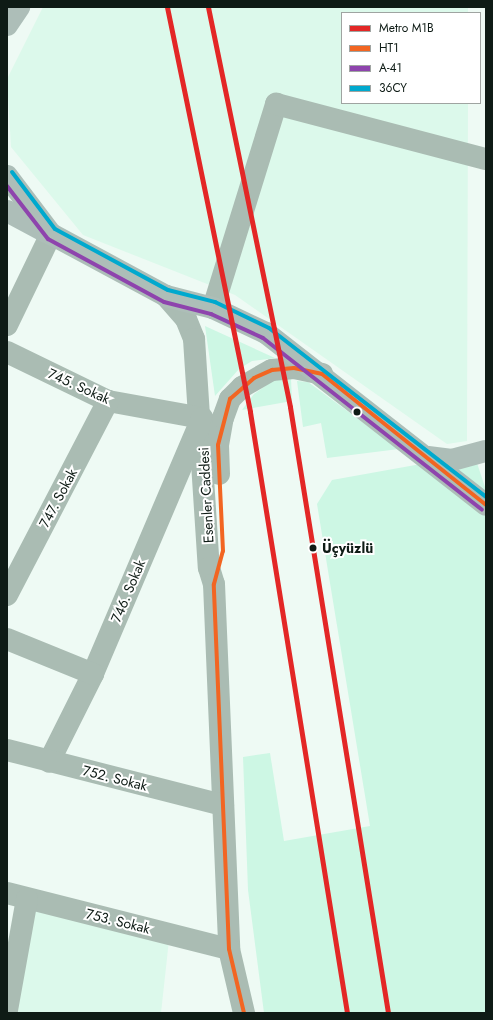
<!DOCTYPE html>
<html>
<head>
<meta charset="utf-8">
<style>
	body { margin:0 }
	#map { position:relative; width:493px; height:1020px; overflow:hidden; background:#eefaf4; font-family:Jost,sans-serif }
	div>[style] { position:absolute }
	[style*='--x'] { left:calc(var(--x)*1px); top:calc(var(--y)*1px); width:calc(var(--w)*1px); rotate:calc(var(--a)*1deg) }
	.built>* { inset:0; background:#dcf9eb }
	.green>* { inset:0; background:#cdf7e4 }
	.minor>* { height:22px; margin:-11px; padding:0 11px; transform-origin:11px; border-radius:11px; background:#aabcb3 }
	.major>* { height:22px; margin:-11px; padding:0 11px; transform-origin:11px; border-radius:11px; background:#adbeb8 }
	.bus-1>* { height:4px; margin:-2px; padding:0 2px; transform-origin:2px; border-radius:2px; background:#f26522 }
	.bus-2>* { height:4px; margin:-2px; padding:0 2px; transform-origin:2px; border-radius:2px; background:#8e44ad }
	.bus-3>* { height:4px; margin:-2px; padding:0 2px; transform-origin:2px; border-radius:2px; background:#00a9ce }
	.metro-1>* { height:5px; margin:-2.5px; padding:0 2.5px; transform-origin:2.5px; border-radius:2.5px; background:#e32726 }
	.dots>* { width:11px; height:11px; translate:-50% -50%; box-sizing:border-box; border:2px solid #fff; border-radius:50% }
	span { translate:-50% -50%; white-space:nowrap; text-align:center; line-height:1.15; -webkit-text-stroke:4px #fff; paint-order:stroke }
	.street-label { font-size:14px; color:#0e1b15 }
	.stop-label { font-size:14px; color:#0e1b15; font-weight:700 }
	.left { translate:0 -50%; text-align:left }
	.frame { position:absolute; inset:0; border:8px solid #0e1b15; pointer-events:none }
	.legend { position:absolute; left:341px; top:12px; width:140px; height:92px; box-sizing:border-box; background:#fff; border:1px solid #9fa4a1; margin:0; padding:5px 7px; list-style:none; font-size:12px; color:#0e1b15 }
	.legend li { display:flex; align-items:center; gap:8px; height:20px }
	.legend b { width:20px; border:1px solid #9fa4a1 }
</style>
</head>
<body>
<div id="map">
	<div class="built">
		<i style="clip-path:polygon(43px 7px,468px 7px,468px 13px,342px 13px,342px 103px,468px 103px,467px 441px,447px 444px,235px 295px,83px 235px,11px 147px,7px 79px)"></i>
		<i style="clip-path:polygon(31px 904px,169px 940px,161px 1013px,10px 1013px)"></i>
	</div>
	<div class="green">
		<i style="clip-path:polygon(205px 326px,275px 358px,276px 358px,252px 361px,239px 369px,215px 396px)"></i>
		<i style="clip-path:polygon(275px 379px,291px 379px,292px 401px,242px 410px,254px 394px)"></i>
		<i style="clip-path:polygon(297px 381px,308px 382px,399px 449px,327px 458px,321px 423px,303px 427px)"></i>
		<i style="clip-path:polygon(477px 463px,486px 490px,486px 500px,447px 471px)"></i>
		<i style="clip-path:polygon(421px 464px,486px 512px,486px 1013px,264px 1013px,248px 890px,243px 757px,270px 753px,284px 841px,370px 826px,317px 504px,332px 480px)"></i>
	</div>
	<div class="minor">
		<i style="--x:166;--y:296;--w:30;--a:49"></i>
		<i style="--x:186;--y:319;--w:22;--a:68"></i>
		<i style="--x:194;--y:339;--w:229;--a:86.3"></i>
		<i style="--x:209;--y:568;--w:17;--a:73"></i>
		<i style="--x:214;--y:584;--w:365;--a:87.6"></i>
		<i style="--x:229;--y:949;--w:66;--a:76.8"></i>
		<i style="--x:213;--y:308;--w:214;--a:-72.8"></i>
		<i style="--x:276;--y:104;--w:217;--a:14.7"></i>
		<i style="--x:7;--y:325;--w:101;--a:-64.2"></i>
		<i style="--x:7;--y:352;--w:112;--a:25.9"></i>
		<i style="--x:108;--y:401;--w:96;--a:10.3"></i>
		<i style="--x:202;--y:418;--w:278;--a:113.1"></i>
		<i style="--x:93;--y:674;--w:98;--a:116.6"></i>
		<i style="--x:219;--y:474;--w:29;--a:-92"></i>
		<i style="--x:218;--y:445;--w:27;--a:-80"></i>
		<i style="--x:223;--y:418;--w:20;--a:-70"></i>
		<i style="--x:230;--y:399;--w:17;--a:-45"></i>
		<i style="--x:242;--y:387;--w:34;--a:-30"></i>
		<i style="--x:272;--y:370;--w:22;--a:-5"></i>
		<i style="--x:294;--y:368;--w:29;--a:12"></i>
		<i style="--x:7;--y:595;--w:219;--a:-62.5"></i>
		<i style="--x:7;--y:639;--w:93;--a:22.1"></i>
		<i style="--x:7;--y:750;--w:223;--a:14.3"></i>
		<i style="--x:7;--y:893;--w:229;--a:14.2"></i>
		<i style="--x:7;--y:1010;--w:113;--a:-79.8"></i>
	</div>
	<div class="major">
		<i style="--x:7;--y:25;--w:22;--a:-56"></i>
		<i style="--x:7;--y:176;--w:73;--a:52.8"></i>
		<i style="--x:51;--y:234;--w:131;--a:28.3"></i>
		<i style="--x:166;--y:296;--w:49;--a:14.3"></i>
		<i style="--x:213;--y:308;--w:59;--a:25.3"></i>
		<i style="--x:266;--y:333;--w:279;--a:38"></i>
		<i style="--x:7;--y:211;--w:44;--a:28.3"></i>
		<i style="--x:428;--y:457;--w:24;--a:7"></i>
		<i style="--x:452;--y:460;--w:35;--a:-15"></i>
	</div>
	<div class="bus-1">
		<i style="--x:244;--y:1013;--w:66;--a:-103.2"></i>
		<i style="--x:229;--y:949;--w:365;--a:-92.4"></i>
		<i style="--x:214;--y:584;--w:34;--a:-75"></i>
		<i style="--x:223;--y:551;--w:106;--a:-92.7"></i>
		<i style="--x:218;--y:445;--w:48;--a:-75.4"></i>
		<i style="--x:230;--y:399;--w:32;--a:-41"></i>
		<i style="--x:254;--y:378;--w:20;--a:-24"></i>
		<i style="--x:272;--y:370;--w:22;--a:-5"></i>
		<i style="--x:294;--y:368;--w:29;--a:12"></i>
		<i style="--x:322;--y:374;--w:210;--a:38.6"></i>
	</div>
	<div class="bus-2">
		<i style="--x:7;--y:186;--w:67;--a:52.3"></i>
		<i style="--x:48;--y:239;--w:132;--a:28.5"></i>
		<i style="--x:164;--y:302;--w:49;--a:14.3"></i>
		<i style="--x:211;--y:314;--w:57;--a:24.8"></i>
		<i style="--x:263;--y:338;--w:278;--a:38.1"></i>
	</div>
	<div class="bus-3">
		<i style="--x:12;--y:172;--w:71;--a:53"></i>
		<i style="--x:55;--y:229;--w:128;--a:28.4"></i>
		<i style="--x:168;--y:290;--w:49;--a:14.3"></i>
		<i style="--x:215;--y:302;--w:60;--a:25.7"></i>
		<i style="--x:269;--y:328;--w:275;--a:37.9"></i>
	</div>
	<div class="metro-1">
		<i style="--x:167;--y:7;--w:413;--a:78.4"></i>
		<i style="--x:250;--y:412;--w:609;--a:80.83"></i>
		<i style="--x:208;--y:7;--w:408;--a:78.4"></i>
		<i style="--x:290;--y:407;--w:614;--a:80.81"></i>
	</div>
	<div class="dots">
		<i style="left:357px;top:412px;background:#0e1b15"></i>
		<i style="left:313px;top:548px;background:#0e1b15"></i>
	</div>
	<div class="street-label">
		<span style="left:79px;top:386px;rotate:24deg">745. Sokak</span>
		<span style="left:206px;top:495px;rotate:-93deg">Esenler Caddesi</span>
		<span style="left:58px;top:498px;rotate:-62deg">747. Sokak</span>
		<span style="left:128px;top:591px;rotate:-67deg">746. Sokak</span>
		<span style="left:115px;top:778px;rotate:14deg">752. Sokak</span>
		<span style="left:118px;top:921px;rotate:14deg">753. Sokak</span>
	</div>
	<div class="stop-label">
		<span class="left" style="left:322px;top:548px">Üçyüzlü</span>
	</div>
	<div class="frame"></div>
	<ul class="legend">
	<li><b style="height:5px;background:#e32726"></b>Metro M1B</li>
	<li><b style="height:5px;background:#f26522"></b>HT1</li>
	<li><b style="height:5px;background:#8e44ad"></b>A-41</li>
	<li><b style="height:5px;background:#00a9ce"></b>36CY</li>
	</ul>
</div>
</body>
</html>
